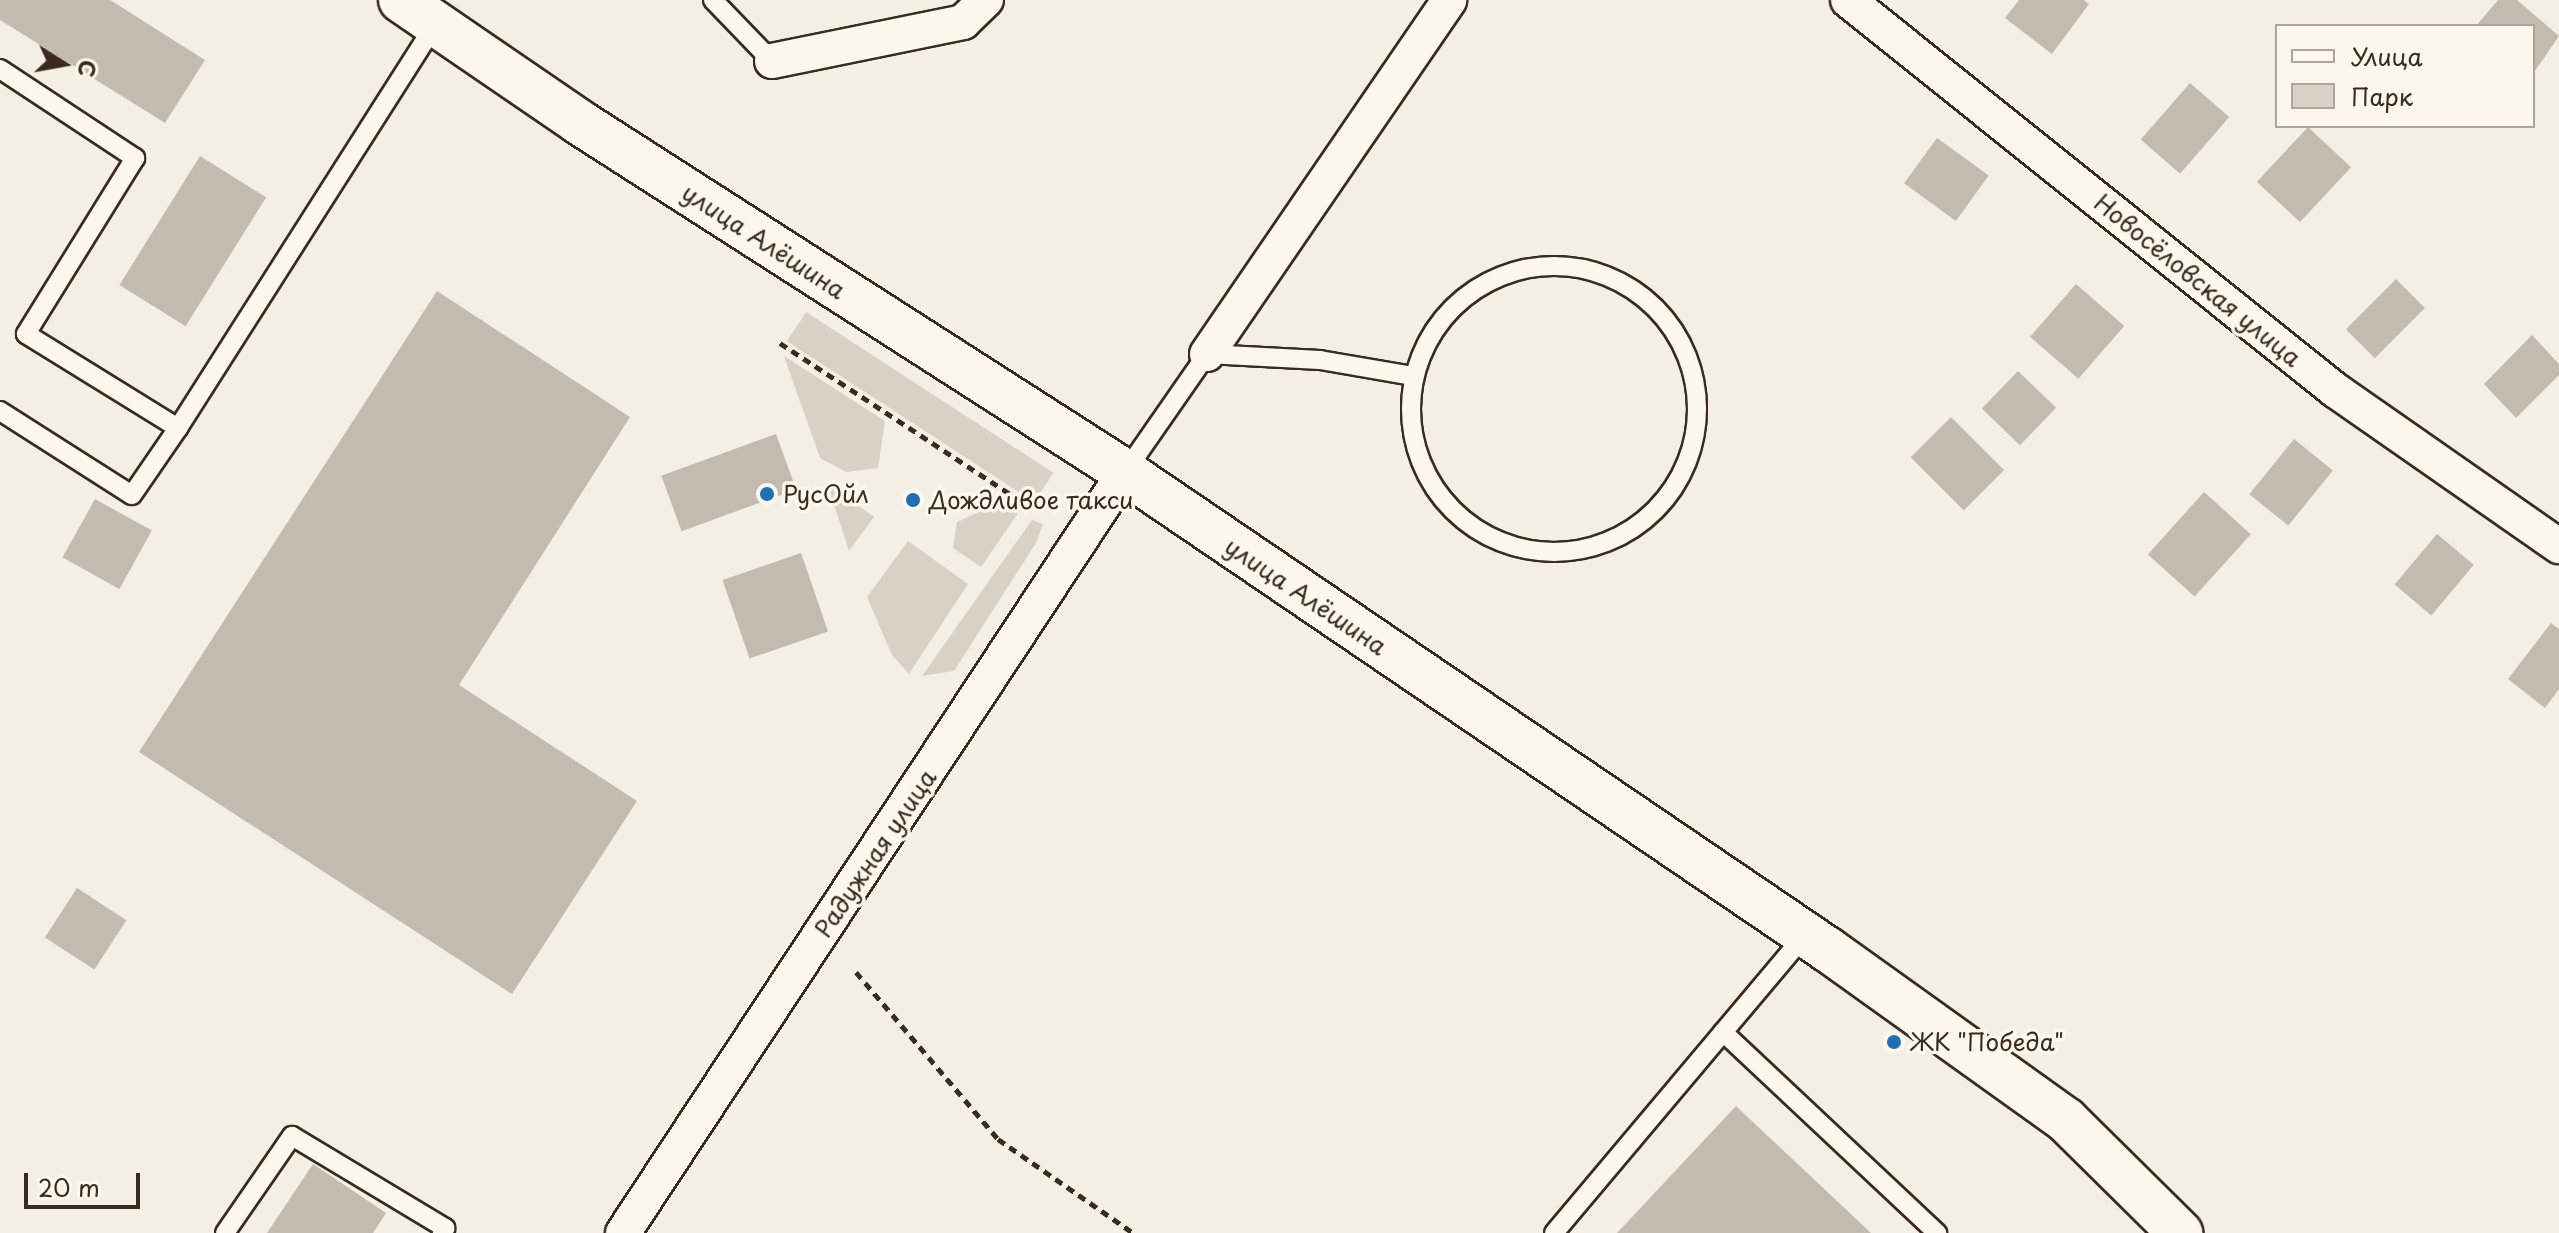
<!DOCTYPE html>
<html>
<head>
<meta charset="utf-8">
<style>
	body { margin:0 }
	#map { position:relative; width:2559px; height:1233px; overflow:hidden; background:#f3efe4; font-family:"Playpen Sans",sans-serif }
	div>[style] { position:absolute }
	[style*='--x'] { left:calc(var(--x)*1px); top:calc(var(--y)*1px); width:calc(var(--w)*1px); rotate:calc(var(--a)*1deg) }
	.green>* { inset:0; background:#d8d1c6; transform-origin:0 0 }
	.building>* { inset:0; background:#c3bbb0; transform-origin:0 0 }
	.path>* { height:5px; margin-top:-2.5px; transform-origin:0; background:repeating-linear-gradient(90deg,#3b2a1e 0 8px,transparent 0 14px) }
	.roads { filter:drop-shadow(2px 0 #3b2a1e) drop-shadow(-2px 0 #3b2a1e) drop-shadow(0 2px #3b2a1e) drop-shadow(0 -2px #3b2a1e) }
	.lane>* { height:18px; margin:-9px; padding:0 9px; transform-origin:9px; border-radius:9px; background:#fbf7ec }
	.lane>.ring { margin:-9px; padding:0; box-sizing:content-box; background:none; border:18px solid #fbf7ec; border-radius:50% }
	.street>* { height:34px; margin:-17px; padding:0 17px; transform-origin:17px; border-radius:17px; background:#fbf7ec }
	.secondary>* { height:44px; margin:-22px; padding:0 22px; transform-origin:22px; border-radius:22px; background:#fbf7ec }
	.dots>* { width:22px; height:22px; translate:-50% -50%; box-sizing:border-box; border:4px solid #fbf7ec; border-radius:50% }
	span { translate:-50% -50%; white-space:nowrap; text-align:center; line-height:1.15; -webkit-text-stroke:7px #fbf7ec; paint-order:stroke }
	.street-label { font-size:24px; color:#3b2a1e }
	.poi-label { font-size:24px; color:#3b2a1e }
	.left { translate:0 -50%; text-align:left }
	.legend { position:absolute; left:2275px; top:24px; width:260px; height:104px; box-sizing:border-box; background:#fbf7ec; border:2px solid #aea59a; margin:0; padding:10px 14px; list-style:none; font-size:24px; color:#3b2a1e }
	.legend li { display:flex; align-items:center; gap:16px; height:40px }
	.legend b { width:40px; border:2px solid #aea59a }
	.north { position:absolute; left:24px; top:24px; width:80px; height:80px; -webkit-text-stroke:6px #fbf7ec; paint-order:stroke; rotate:101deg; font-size:22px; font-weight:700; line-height:32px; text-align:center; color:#3b2a1e }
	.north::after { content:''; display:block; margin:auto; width:28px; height:36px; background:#3b2a1e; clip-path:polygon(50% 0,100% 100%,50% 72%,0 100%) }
	.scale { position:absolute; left:24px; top:1173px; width:116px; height:36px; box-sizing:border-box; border:4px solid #3b2a1e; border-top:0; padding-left:10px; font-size:24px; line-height:28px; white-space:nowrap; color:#3b2a1e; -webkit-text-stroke:6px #fbf7ec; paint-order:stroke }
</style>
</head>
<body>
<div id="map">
	<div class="green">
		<i style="left:806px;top:312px;width:295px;height:35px;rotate:33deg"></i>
		<i style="clip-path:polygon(784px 356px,885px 421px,878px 468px,846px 472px,820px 458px)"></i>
		<i style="clip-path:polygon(827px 483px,874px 517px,849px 551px)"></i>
		<i style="clip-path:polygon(995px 495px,1020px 510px,981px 567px,953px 548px,957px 522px,979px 512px)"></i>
		<i style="clip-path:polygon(1032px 520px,1043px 524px,1036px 543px,954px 671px,922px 676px)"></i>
		<i style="clip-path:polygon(908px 541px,968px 584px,909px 674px,892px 655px,867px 597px)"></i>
	</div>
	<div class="building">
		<i style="clip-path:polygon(0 0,110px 0,205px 60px,165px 123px,0 20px)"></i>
		<i style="clip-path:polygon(2019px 0,2084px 0,2089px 4px,2052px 54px,2005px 18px)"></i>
		<i style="clip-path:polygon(2498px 0,2517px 0,2559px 36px,2533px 74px,2533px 26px,2476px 26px)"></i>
		<i style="left:2190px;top:83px;width:52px;height:75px;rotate:41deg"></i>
		<i style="left:2308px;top:127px;width:59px;height:75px;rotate:43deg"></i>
		<i style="left:1937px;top:138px;width:64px;height:56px;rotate:36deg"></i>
		<i style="left:200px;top:156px;width:78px;height:152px;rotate:32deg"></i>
		<i style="left:2396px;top:279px;width:41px;height:71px;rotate:45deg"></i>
		<i style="left:2076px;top:284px;width:64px;height:70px;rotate:41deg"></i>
		<i style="clip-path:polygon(437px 291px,630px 417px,459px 685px,637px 801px,512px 994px,139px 752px)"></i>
		<i style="clip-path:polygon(2532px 335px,2559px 364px,2559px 375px,2516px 418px,2484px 384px)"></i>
		<i style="left:2018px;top:371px;width:53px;height:52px;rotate:44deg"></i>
		<i style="left:1951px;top:417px;width:75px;height:57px;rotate:45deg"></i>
		<i style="left:776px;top:434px;width:59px;height:122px;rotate:70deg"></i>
		<i style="left:2294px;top:439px;width:50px;height:71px;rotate:39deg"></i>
		<i style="left:2204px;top:492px;width:63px;height:84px;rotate:42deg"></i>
		<i style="left:95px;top:499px;width:65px;height:67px;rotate:29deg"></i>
		<i style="left:2437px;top:534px;width:48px;height:66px;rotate:40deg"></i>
		<i style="left:801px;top:553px;width:83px;height:83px;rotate:71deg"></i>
		<i style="clip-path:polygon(2551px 623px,2559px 629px,2559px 689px,2545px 708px,2508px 679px)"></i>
		<i style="left:77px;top:888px;width:59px;height:59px;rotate:33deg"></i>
		<i style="clip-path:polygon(1736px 1106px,1871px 1233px,1617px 1233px)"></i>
		<i style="clip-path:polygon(313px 1164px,386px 1213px,373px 1233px,267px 1233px)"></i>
	</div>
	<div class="path">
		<i style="--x:780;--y:343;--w:300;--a:33.3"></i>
		<i style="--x:856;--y:972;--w:219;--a:49.6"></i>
		<i style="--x:998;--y:1139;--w:165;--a:34.8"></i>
	</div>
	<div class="roads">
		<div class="lane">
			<i style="--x:713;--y:0;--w:85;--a:46"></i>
			<i style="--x:0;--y:69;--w:162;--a:33.4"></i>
			<i style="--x:135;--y:158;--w:207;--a:121.8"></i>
			<i style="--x:26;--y:334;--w:179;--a:31.7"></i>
			<i style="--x:178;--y:428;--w:480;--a:-57.5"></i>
			<i class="ring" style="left:1411px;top:266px;width:268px;height:268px"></i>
			<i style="--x:0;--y:411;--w:156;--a:32.5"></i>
			<i style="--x:132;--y:495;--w:81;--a:-55.5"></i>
			<i style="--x:1125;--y:472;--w:144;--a:-55.2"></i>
			<i style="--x:1207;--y:354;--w:113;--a:3"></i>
			<i style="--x:1320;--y:360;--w:95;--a:9.7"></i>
			<i style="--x:1723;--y:1032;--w:294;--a:43.2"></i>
			<i style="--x:225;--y:1233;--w:118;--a:-55.4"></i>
			<i style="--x:292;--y:1136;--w:179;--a:31"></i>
			<i style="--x:445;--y:1228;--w:6;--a:121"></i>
			<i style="--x:1554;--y:1233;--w:391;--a:-49.9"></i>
		</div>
		<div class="street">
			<i style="--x:1848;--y:0;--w:624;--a:38.69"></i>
			<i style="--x:2335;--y:390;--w:273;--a:34.9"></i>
			<i style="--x:772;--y:61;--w:195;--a:-11.5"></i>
			<i style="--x:963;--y:22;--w:32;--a:-44"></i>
			<i style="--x:1207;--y:354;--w:429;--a:-55.6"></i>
			<i style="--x:623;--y:1233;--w:912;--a:-56.59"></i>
		</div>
		<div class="secondary">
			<i style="--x:401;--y:0;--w:216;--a:34.4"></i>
			<i style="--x:579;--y:122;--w:649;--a:32.66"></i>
			<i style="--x:1125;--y:472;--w:849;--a:34.2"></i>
			<i style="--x:1827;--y:949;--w:294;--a:35.6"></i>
			<i style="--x:2066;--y:1120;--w:161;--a:44.7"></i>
		</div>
	</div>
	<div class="dots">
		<i style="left:767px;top:494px;background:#1f6fb2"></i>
		<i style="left:913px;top:500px;background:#1f6fb2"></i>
		<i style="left:1894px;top:1042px;background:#1f6fb2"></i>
	</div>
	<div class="street-label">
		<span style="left:764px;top:241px;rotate:33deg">улица Алёшина</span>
		<span style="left:2198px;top:280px;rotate:39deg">Новосёловская улица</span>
		<span style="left:1306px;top:596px;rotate:34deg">улица Алёшина</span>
		<span style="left:875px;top:853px;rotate:-56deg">Радужная улица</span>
	</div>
	<div class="poi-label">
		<span class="left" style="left:783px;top:494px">РусОйл</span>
		<span class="left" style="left:929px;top:500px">Дождливое такси</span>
		<span class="left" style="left:1910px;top:1042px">ЖК "Победа"</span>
	</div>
	<ul class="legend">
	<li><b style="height:10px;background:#fbf7ec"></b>Улица</li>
	<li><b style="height:22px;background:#d8d1c6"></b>Парк</li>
	</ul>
	<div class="north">С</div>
	<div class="scale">20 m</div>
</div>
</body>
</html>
